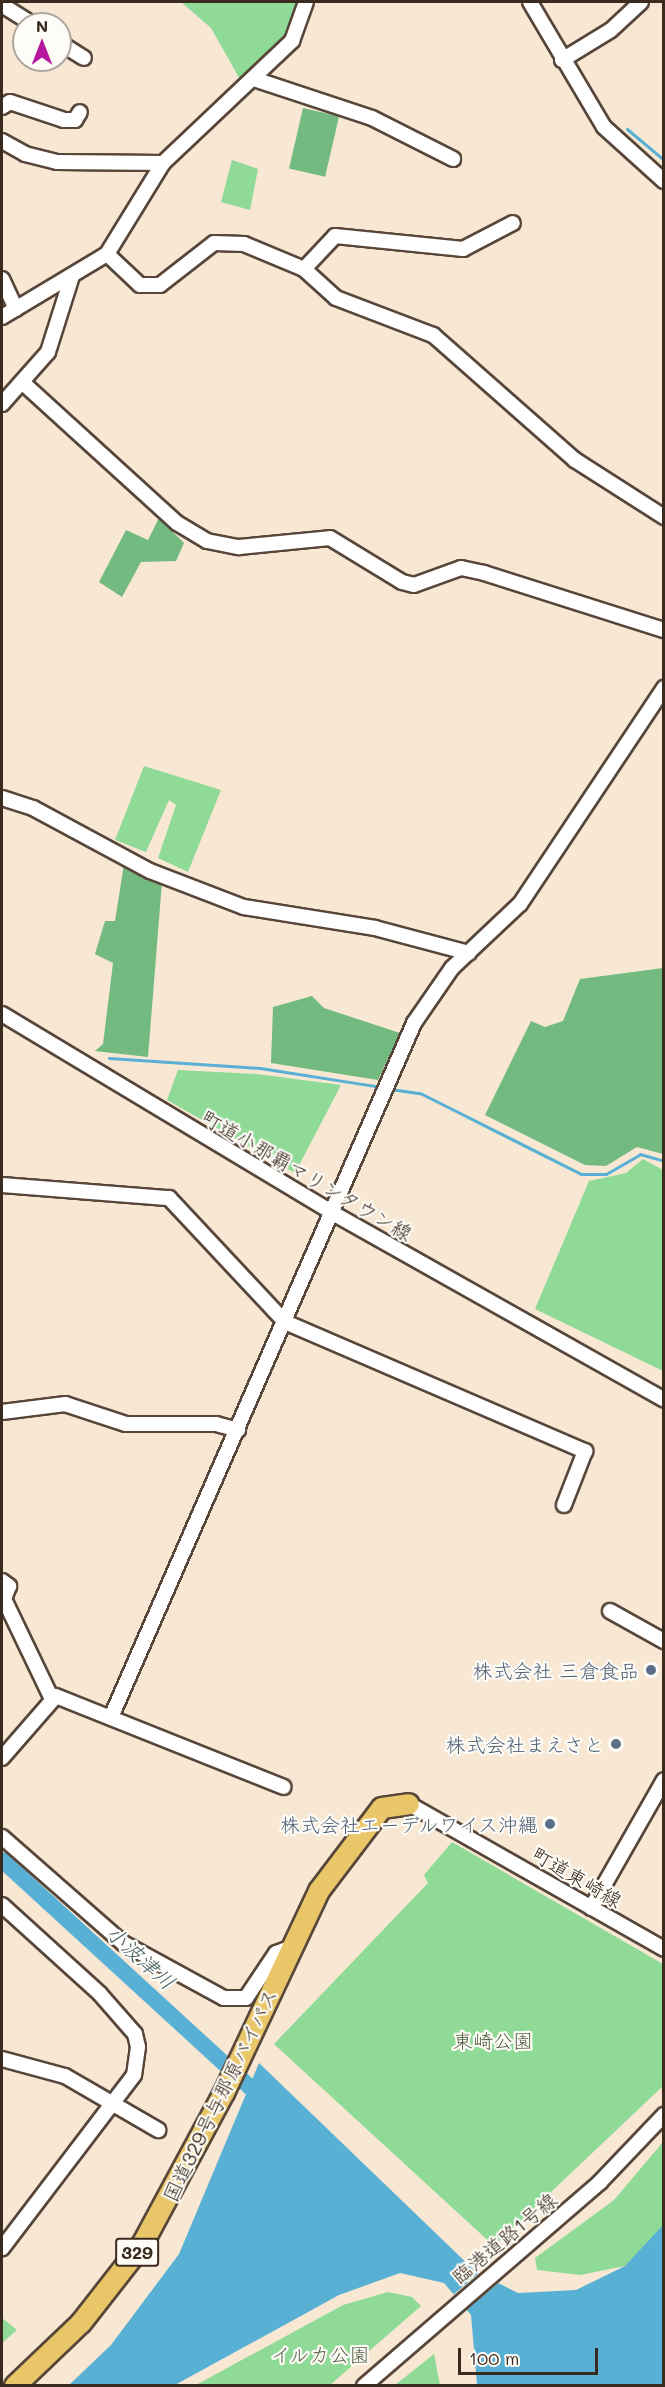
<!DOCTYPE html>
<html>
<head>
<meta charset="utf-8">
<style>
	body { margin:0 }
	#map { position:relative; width:665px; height:2387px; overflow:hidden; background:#f7e7d3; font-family:Mali,"Klee One",sans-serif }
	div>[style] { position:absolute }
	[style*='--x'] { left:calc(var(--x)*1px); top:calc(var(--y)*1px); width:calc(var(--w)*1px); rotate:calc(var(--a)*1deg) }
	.green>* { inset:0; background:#8fda97 }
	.forest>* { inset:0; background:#73ba80; transform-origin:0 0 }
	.water>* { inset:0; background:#58b0d5 }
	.pier>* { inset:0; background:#f7e7d3 }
	.stream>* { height:3px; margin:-1.5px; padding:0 1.5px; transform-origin:1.5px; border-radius:1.5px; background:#58b0d5 }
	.river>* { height:16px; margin:-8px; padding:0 8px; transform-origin:8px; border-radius:8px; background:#58b0d5 }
	.roads { filter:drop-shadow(2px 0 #574639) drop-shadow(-2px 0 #574639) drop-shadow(0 2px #574639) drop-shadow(0 -2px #574639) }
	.minor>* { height:14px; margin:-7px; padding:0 7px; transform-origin:7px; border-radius:7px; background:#fff }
	.highway>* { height:20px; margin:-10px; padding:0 10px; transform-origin:10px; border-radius:10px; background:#e9c769 }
	.dots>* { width:16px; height:16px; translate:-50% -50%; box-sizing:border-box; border:3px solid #fdfcf7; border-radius:50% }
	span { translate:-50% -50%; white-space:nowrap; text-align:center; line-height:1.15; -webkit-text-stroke:4.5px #fdfcf7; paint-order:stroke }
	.shield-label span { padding:2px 4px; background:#fdfcf7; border:2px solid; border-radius:4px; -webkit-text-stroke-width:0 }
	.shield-label { font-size:18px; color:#3b2a1e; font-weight:700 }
	.street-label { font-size:20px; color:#3b2a1e }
	.service-label { font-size:20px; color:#4e5e75 }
	.right { translate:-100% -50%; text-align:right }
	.park-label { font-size:20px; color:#545f42 }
	.water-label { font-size:21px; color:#476067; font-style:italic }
	.frame { position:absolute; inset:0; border:3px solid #3b2a1e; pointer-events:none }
	.north { position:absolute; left:12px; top:12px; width:60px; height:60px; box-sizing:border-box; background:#fdfcf7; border:2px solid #afa8a0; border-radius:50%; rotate:0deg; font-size:16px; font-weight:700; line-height:24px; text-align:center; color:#3b2a1e }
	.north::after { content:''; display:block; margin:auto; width:21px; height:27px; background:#b5179e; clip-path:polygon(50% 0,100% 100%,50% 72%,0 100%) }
	.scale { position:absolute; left:458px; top:2348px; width:140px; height:27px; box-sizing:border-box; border:3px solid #3b2a1e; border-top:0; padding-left:8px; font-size:18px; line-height:21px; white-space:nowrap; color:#3b2a1e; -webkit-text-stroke:4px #fdfcf7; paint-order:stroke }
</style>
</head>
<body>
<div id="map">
	<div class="green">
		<i style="clip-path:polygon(181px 2px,302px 2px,290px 41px,242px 83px,211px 28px)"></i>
		<i style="clip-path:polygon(232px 160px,258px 169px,250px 210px,221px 202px)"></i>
		<i style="clip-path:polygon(144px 766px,221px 790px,188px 872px,158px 858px,176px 805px,169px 800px,146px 852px,115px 840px)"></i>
		<i style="clip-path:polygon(178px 1070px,257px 1074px,341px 1085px,295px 1173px,167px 1100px)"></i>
		<i style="clip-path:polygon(643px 1159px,663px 1170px,663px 1371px,535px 1309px,589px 1181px,626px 1173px)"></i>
		<i style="clip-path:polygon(452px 1842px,663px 1964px,663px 2086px,494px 2246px,274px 2044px,428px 1883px,424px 1875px)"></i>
		<i style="clip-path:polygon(663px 2142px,663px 2225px,653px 2242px,625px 2266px,580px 2275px,537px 2270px,535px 2258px,614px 2200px)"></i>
		<i style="clip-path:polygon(388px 2292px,412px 2297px,421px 2306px,330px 2385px,196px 2385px,343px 2305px)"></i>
		<i style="clip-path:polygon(2px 2318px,17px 2330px,2px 2343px)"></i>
		<i style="clip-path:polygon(434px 2354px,440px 2385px,395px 2385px)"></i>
	</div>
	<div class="forest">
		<i style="left:303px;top:108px;width:37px;height:62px;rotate:13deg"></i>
		<i style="clip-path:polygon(159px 518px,184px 543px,176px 561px,141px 562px,122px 597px,99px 582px,126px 530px,148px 540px)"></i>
		<i style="clip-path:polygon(124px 864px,162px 882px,148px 1057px,95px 1051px,103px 1044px,113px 963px,95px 954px,105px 921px,115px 921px)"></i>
		<i style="clip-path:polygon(663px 968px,663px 1154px,637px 1147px,606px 1166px,585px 1165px,485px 1115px,531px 1021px,545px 1027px,563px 1021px,580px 979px)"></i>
		<i style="clip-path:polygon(312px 996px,324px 1008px,400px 1033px,378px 1080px,271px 1063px,273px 1007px)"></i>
	</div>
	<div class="water">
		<i style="clip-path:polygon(259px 2063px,476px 2272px,518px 2293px,576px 2290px,625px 2266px,663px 2225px,663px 2385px,477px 2385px,471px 2315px,444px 2283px,400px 2273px,339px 2295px,175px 2385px,68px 2386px,111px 2345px,179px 2254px)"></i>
	</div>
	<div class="pier">
		<i style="clip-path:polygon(481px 2271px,501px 2281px,465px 2311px,453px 2295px)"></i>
	</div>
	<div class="stream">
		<i style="--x:627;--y:129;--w:48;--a:40"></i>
		<i style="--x:109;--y:1058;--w:151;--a:3.8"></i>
		<i style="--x:260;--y:1068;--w:122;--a:8.9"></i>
		<i style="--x:390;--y:1089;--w:30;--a:8"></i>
		<i style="--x:420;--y:1093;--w:180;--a:26.7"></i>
		<i style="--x:581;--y:1174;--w:25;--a:0"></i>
		<i style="--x:606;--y:1174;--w:39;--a:-30"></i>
		<i style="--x:640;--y:1154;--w:25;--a:16"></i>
	</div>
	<div class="river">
		<i style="--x:2;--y:1860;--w:336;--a:42.5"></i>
	</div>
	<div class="roads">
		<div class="minor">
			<i style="--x:530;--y:2;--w:145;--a:59.4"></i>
			<i style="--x:604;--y:127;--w:81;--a:42"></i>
			<i style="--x:2;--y:5;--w:36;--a:32"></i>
			<i style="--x:60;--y:43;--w:28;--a:32"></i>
			<i style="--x:562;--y:60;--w:57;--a:-31.5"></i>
			<i style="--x:611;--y:30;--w:41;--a:-43"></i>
			<i style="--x:254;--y:79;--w:124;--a:18.3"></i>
			<i style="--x:372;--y:118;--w:91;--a:26.8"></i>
			<i style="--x:2;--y:107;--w:9;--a:-32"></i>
			<i style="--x:10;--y:102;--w:57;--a:18.4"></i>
			<i style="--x:64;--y:120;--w:11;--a:0"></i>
			<i style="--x:75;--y:120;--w:9;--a:-58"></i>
			<i style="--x:2;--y:141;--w:26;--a:29"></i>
			<i style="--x:25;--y:154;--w:33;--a:14"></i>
			<i style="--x:57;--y:162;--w:106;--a:0.5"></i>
			<i style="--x:107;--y:254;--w:107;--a:-58.4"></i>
			<i style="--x:163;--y:163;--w:178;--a:-43.4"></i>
			<i style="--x:292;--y:41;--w:41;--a:-70.3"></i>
			<i style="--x:304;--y:269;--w:45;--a:-46.8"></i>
			<i style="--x:335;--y:236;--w:129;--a:5.8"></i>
			<i style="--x:463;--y:249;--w:56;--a:-27.5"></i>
			<i style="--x:2;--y:279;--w:33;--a:65"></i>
			<i style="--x:2;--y:317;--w:122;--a:-31"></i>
			<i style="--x:107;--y:254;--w:45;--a:43.2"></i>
			<i style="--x:140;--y:285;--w:20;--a:0"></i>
			<i style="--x:160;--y:285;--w:68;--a:-37.9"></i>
			<i style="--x:214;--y:243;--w:30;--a:2"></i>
			<i style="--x:244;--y:244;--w:65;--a:22.6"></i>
			<i style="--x:304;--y:269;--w:43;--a:42.2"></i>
			<i style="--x:336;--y:298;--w:104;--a:20.9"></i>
			<i style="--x:433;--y:335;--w:189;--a:41.4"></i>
			<i style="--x:575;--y:460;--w:106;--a:32.6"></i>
			<i style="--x:22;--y:382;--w:210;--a:42.3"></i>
			<i style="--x:177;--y:523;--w:35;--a:31"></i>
			<i style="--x:207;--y:541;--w:33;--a:11"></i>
			<i style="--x:239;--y:547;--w:91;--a:-5.6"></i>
			<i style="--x:330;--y:538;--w:84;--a:31.4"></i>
			<i style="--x:402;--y:582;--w:12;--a:14"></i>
			<i style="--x:414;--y:585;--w:50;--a:-19.9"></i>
			<i style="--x:461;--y:568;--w:24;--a:12"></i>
			<i style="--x:484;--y:573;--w:189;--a:17.6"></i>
			<i style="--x:2;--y:404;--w:69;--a:-48.5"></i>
			<i style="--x:48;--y:352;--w:80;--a:-72.5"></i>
			<i style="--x:2;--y:798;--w:33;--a:18"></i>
			<i style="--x:33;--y:808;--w:133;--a:28.3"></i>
			<i style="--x:150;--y:871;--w:101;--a:21"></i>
			<i style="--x:244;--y:907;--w:133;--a:9.1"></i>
			<i style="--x:375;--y:928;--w:97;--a:14.9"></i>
			<i style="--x:2;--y:1014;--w:384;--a:31"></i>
			<i style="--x:331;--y:1212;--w:382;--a:29.4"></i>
			<i style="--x:2;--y:1185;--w:168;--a:4.5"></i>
			<i style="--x:169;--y:1198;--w:170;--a:46.9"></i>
			<i style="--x:285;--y:1322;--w:327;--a:23.3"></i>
			<i style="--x:585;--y:1451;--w:58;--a:111.3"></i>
			<i style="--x:2;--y:1412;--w:64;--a:-7.2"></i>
			<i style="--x:65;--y:1404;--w:64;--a:18.2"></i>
			<i style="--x:126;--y:1424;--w:90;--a:0"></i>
			<i style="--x:216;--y:1424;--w:23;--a:15"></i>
			<i style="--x:2;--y:1581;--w:9;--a:36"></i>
			<i style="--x:9;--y:1586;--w:14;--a:111"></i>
			<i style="--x:4;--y:1599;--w:109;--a:64.4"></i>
			<i style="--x:610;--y:1611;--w:62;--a:29.1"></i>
			<i style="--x:112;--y:1715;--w:755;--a:-66.42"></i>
			<i style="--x:414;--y:1023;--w:67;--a:-55.4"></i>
			<i style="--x:452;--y:968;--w:93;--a:-43.3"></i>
			<i style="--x:520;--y:904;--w:260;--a:-56.3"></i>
			<i style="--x:2;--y:1758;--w:82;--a:-48.9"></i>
			<i style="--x:56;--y:1696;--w:245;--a:21.8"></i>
			<i style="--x:409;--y:1804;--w:293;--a:29.6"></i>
			<i style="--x:2;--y:1837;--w:161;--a:41.2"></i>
			<i style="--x:123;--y:1943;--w:115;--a:28.6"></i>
			<i style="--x:224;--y:1998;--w:22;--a:0"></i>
			<i style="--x:246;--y:1998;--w:54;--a:-56.3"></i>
			<i style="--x:276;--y:1953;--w:15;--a:-20"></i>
			<i style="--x:2;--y:1905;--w:132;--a:42.2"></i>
			<i style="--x:100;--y:1994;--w:53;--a:48.8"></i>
			<i style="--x:135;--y:2034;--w:13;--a:77"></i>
			<i style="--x:138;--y:2047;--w:28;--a:98"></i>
			<i style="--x:134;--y:2075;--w:218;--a:127.3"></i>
			<i style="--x:591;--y:1908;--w:147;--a:-60.3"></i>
			<i style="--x:2;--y:2059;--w:65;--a:15.1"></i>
			<i style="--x:65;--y:2076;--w:108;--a:30.1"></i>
			<i style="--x:364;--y:2386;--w:312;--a:-40.8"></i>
			<i style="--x:600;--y:2182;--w:93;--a:-46.3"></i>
		</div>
		<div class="highway">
			<i style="--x:15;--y:2386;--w:91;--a:-43.7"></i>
			<i style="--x:81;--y:2323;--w:99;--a:-52"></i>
			<i style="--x:142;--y:2245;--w:173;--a:-61.7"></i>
			<i style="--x:224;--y:2093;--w:223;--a:-64.8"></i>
			<i style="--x:319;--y:1891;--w:104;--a:-52.8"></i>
			<i style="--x:382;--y:1808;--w:27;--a:-8"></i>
		</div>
	</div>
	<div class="dots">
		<i style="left:651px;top:1670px;background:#5c6f8a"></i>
		<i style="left:616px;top:1744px;background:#5c6f8a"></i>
		<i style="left:550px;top:1824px;background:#5c6f8a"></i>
	</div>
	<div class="shield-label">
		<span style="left:137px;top:2252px">329</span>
	</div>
	<div class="street-label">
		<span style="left:307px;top:1175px;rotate:30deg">町道小那覇マリンタウン線</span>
		<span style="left:577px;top:1877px;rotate:30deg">町道東崎線</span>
		<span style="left:220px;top:2095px;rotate:-64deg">国道329号与那原バイパス</span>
		<span style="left:504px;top:2238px;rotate:-40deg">臨港道路1号線</span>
	</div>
	<div class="service-label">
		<span class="right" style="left:639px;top:1670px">株式会社 三倉食品</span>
		<span class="right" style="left:604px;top:1744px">株式会社まえさと</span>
		<span class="right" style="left:538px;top:1824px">株式会社エーデルワイス沖縄</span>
	</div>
	<div class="park-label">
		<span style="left:493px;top:2040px">東崎公園</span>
		<span style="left:320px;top:2354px">イルカ公園</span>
	</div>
	<div class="water-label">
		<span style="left:141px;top:1957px;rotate:42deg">小波津川</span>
	</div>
	<div class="frame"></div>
	<div class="north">N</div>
	<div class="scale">100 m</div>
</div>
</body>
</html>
